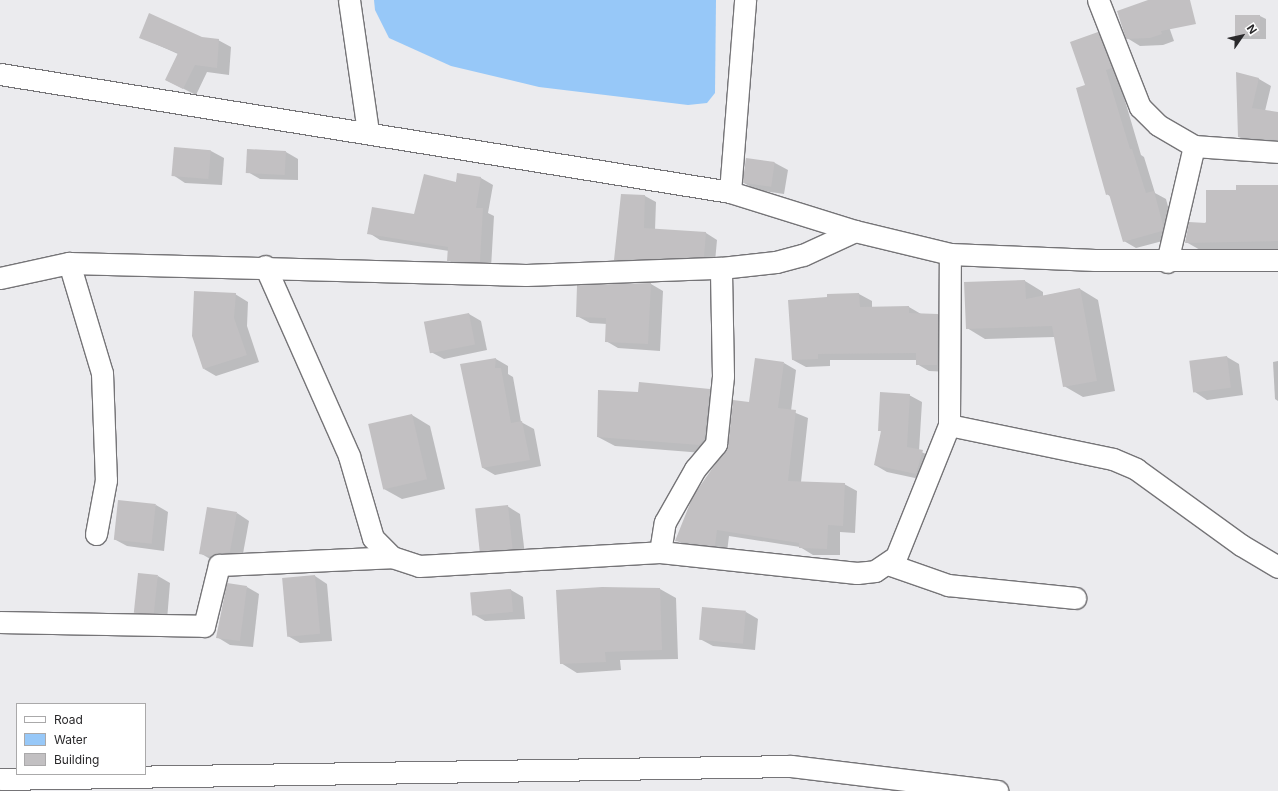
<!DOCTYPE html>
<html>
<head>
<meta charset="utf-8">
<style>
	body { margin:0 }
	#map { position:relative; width:1278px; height:791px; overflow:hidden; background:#ebebee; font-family:Inter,sans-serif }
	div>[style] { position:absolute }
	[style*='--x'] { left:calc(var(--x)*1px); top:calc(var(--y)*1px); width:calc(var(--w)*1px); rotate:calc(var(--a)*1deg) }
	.water>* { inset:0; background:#97c8f8 }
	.shadow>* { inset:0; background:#0003 }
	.building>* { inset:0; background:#c2c0c2; transform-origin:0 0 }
	.roads { filter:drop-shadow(1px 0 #757477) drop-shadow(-1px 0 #757477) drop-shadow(0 1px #757477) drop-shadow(0 -1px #757477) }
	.minor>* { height:21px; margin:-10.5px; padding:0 10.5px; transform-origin:10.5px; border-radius:10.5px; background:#fff }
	span { translate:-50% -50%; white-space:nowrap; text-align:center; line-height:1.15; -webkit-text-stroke:4px #fff; paint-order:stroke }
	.legend { position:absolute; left:16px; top:703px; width:130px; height:72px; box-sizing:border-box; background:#fff; border:1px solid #aaa9aa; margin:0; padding:5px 7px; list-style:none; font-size:12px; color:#2a292b }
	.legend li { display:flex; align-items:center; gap:8px; height:20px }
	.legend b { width:20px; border:1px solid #aaa9aa }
	.north { position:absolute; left:1222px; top:16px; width:40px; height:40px; -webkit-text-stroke:3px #fff; paint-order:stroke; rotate:56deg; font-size:11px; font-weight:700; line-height:16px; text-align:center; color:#2a292b }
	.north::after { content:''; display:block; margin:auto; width:14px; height:18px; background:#2a292b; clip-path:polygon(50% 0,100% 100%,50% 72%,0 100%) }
</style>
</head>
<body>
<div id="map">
	<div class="water">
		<i style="clip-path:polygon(374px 0,716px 0,715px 93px,707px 103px,688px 105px,539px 87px,451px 66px,389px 38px,375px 10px)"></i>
	</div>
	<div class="shadow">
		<i style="clip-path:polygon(1236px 16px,1260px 16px,1266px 19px,1266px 39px,1242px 39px,1236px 36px)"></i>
		<i style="clip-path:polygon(1168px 24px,1174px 41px,1163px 45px,1140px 46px,1127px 38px)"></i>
		<i style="clip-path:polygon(1098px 33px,1110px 40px,1118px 77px,1141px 155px,1144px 157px,1155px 193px,1166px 199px,1175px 233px,1174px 238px,1136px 248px,1124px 241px,1111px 197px,1107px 194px,1086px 86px)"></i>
		<i style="clip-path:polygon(140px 37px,218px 40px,231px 47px,229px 75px,207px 72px,196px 95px,166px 80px,178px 54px)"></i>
		<i style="clip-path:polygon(1237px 73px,1259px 79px,1271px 86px,1265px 111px,1278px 113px,1278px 146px,1252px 144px,1239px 137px)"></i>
		<i style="clip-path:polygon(175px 148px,211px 151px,224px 158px,222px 185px,185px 183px,173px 175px)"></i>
		<i style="clip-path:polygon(286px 152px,298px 159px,298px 180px,260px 179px,248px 172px)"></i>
		<i style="clip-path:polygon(747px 159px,775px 163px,788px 170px,784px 194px,756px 190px,744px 183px)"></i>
		<i style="clip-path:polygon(458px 174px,481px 178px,493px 185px,488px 213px,494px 216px,491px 268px,460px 267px,448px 260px,449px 251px,380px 240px,369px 233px,415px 215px,456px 183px)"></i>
		<i style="clip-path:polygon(1278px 186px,1278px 250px,1202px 251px,1186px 242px,1237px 191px)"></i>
		<i style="clip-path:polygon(622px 195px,645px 196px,656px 202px,655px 230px,706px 233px,717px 240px,715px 262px,626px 266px,615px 259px)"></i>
		<i style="clip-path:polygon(1025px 281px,1043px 292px,1043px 296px,1080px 289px,1098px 300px,1115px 391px,1083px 397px,1064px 386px,1055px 337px,985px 339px,967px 328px)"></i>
		<i style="clip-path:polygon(651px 284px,663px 291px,660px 351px,618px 348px,606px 341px,607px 324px,590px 323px,577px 316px)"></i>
		<i style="clip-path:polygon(235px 294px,248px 302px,247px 326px,259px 362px,216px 376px,204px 369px)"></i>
		<i style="clip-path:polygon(859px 294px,872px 301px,872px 307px,909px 307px,921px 314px,937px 314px,950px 322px,950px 372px,929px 371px,917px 364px,917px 360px,830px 360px,830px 366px,806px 367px,793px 360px,828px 295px)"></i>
		<i style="clip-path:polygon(469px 314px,481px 321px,487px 350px,444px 359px,431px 352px)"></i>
		<i style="clip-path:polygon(1227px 357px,1239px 364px,1243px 395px,1207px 400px,1195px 392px)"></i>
		<i style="clip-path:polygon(496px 359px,508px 366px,508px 374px,513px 377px,521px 422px,534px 429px,541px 466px,495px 475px,483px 468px,461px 365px)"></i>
		<i style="clip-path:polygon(1278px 361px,1278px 401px,1275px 399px,1273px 362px)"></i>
		<i style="clip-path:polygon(784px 363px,796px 370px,791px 411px,808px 418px,801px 482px,844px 484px,857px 491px,855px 533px,840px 532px,840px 555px,813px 555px,800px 547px,729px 536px,727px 552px,688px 547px,676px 540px,750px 403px)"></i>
		<i style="clip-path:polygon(709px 390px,726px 400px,716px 454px,615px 446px,598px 437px,639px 393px)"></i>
		<i style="clip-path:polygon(909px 395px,922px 402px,919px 451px,935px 458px,929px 481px,887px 472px,875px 465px,882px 432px,879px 430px)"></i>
		<i style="clip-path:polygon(412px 415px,430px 426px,445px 489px,402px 499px,384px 489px)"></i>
		<i style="clip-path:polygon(156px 505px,168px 512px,164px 551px,127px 546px,114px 539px)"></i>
		<i style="clip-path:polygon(507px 506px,520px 514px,525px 555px,494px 557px,481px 550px)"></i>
		<i style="clip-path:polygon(237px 513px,249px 521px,242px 559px,212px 560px,200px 553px)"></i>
		<i style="clip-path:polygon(158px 576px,170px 583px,167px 620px,149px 619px,136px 612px)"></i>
		<i style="clip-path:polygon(315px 576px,327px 584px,332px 641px,300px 643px,288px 636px)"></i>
		<i style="clip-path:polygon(247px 587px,259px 594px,253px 647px,230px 645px,217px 637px)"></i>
		<i style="clip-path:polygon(660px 589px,676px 598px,678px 659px,620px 660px,621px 670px,577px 673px,561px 663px,557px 591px)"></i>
		<i style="clip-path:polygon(511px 590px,523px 597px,525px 619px,485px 621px,473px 614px)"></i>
		<i style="clip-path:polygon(746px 612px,758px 619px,755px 650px,713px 646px,700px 639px)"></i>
	</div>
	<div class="building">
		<i style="clip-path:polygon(1148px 0,1190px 0,1196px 24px,1161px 31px,1162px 34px,1150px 38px,1126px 39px,1117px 11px)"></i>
		<i style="clip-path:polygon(149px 13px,202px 37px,219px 39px,217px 68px,195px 65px,183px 89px,165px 80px,178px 53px,139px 38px)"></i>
		<i style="left:1235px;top:15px;width:25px;height:21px"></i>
		<i style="clip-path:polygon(1098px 32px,1112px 68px,1106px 70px,1130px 149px,1132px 149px,1146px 193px,1154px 191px,1163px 225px,1162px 231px,1123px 242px,1109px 194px,1106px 195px,1076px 88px,1085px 85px,1070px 42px)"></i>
		<i style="clip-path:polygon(1236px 72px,1259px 78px,1252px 108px,1278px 112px,1278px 140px,1238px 137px)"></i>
		<i style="left:174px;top:147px;width:37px;height:29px;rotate:5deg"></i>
		<i style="left:247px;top:149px;width:39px;height:24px;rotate:3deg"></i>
		<i style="left:746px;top:158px;width:29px;height:25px;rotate:8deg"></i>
		<i style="clip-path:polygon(457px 173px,481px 177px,476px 208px,483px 208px,480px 262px,447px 261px,448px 247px,367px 234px,372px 207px,414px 214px,424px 174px,456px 182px)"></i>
		<i style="clip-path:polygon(1236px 185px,1278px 185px,1278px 241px,1185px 243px,1189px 222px,1206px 223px,1206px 190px,1236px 190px)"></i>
		<i style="clip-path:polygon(621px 194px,645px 195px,644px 228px,706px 232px,704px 257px,614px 260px)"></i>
		<i style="clip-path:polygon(1025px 280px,1026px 299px,1080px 288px,1097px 381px,1063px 387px,1052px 326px,966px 329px,964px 282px)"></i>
		<i style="clip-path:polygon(651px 283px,648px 344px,605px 342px,606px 318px,576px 317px,577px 285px)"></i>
		<i style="clip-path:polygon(194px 291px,236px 293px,234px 318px,247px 355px,203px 369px,192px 336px)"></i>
		<i style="clip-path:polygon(859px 293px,860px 307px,909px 306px,909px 313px,938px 314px,937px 365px,916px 365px,916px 353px,818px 354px,818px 359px,792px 360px,788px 300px,827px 297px,827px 294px)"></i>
		<i style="left:469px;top:313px;width:32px;height:46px;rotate:79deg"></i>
		<i style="left:1227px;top:356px;width:32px;height:38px;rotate:83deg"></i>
		<i style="clip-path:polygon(496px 358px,495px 368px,501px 368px,511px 423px,522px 421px,530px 460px,482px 468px,460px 364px)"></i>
		<i style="clip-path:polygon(755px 358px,784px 362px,778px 408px,796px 410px,788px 481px,845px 483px,843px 526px,828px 525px,827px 549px,799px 548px,799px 543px,717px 530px,715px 546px,675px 541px,693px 496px,728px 446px,733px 400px,749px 402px)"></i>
		<i style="clip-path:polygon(639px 382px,710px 389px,704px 439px,699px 445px,597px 437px,598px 390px,638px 392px)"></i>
		<i style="clip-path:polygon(880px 392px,910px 394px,907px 447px,923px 450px,916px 474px,874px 465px,881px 431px,878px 431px)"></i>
		<i style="left:412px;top:414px;width:67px;height:45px;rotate:77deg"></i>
		<i style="left:118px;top:500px;width:38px;height:40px;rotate:6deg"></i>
		<i style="left:508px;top:505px;width:44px;height:33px;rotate:84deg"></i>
		<i style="clip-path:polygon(207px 507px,237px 512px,230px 552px,211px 556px,199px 554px)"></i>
		<i style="left:138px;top:573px;width:20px;height:40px;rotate:6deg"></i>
		<i style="left:315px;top:575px;width:59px;height:33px;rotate:85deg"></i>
		<i style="clip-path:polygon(227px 583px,247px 586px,240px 641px,216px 638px)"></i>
		<i style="clip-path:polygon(602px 587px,660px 588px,662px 650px,605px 652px,606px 662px,560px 664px,556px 590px)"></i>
		<i style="left:511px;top:589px;width:23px;height:41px;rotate:85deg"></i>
		<i style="left:702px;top:607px;width:44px;height:33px;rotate:5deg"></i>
	</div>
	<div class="roads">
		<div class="minor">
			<i style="--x:349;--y:0;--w:133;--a:81.8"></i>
			<i style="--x:1098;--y:0;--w:115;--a:68.6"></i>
			<i style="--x:1140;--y:107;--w:25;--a:45"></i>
			<i style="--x:1158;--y:125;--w:42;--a:30.3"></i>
			<i style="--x:1194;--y:146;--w:84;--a:4.1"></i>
			<i style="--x:0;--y:74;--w:739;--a:9.18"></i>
			<i style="--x:730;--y:192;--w:131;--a:17.3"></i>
			<i style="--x:855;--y:231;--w:98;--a:13.6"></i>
			<i style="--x:950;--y:254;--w:145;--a:2.4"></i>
			<i style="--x:1095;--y:260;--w:183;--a:0"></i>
			<i style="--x:730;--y:192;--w:193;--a:-85.5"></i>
			<i style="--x:1167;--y:262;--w:119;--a:-76.9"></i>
			<i style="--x:69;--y:263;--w:115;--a:73.3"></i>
			<i style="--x:102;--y:373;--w:107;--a:87.9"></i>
			<i style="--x:106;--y:480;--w:55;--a:100.5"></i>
			<i style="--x:265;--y:266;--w:208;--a:66.1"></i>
			<i style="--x:349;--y:456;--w:85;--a:73.7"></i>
			<i style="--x:373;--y:538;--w:27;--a:45"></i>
			<i style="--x:392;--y:557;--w:28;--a:18"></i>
			<i style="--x:419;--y:566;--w:241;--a:-3.3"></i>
			<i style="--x:660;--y:552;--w:198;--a:6.1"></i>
			<i style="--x:857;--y:573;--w:18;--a:-6"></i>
			<i style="--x:875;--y:571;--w:25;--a:-34"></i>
			<i style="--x:896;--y:557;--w:142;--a:-68.1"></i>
			<i style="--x:949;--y:425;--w:171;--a:-89.7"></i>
			<i style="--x:0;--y:278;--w:71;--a:-12.3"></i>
			<i style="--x:69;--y:263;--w:457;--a:1.5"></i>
			<i style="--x:526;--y:275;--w:195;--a:-2.1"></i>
			<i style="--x:721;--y:268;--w:55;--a:-6.2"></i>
			<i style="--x:776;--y:262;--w:28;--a:-15"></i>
			<i style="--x:803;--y:255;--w:57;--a:-24.8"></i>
			<i style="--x:949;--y:425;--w:167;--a:11.7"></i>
			<i style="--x:1113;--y:459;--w:25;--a:23"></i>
			<i style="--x:1136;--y:469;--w:130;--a:35.9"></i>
			<i style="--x:1241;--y:545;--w:43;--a:30.7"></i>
			<i style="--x:660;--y:552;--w:30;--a:-81"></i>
			<i style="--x:665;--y:522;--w:61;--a:-60.5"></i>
			<i style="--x:695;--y:469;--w:33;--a:-50"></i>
			<i style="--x:716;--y:444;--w:68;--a:-84.1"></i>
			<i style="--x:723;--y:376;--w:108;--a:-91.1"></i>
			<i style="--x:888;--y:564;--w:64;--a:19.3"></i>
			<i style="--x:948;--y:585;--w:128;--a:5.8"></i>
			<i style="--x:0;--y:622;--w:204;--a:1.1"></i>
			<i style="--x:204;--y:626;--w:63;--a:-76.2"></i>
			<i style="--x:219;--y:565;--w:173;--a:-2.6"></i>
			<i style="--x:0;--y:779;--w:791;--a:-0.94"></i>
			<i style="--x:791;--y:766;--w:208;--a:6.9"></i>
		</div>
	</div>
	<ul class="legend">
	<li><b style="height:5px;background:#fff"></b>Road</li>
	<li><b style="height:11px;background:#97c8f8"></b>Water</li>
	<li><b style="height:11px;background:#c2c0c2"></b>Building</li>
	</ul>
	<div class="north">N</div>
</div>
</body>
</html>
